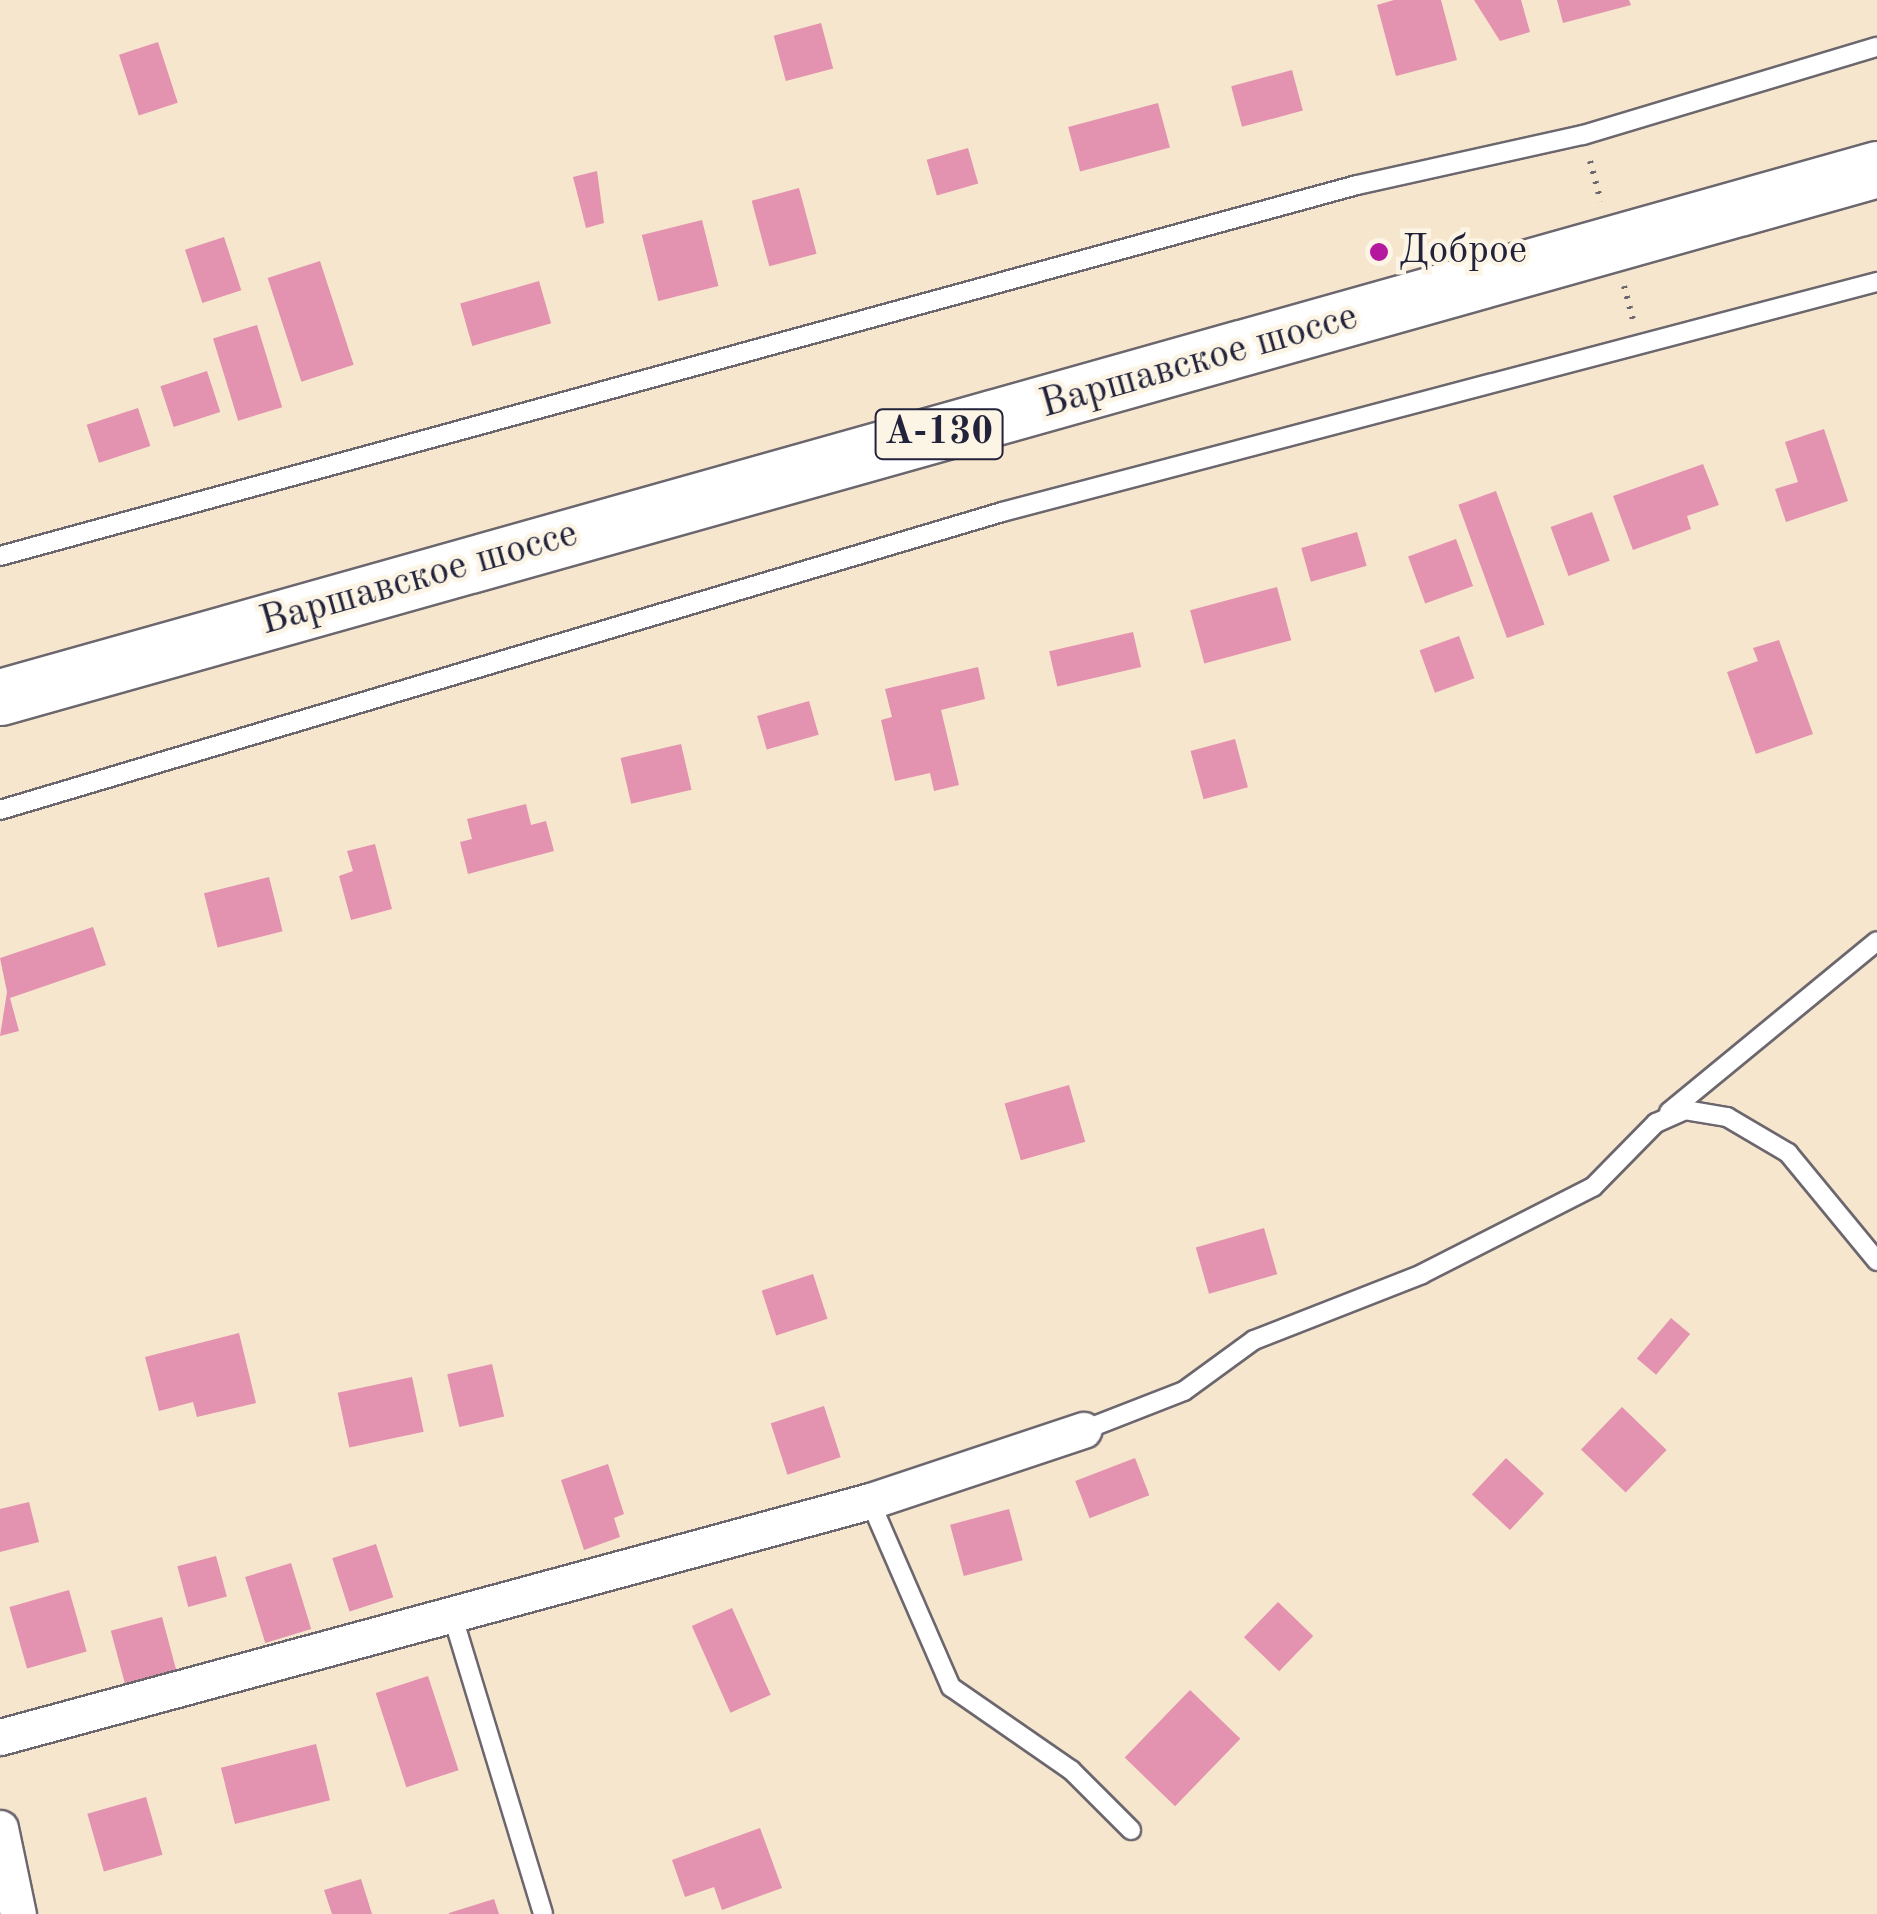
<!DOCTYPE html>
<html>
<head>
<meta charset="utf-8">
<style>
	body { margin:0 }
	#map { position:relative; width:1877px; height:1914px; overflow:hidden; background:#f6e6ce; font-family:"Old Standard TT",serif }
	div>[style] { position:absolute }
	[style*='--x'] { left:calc(var(--x)*1px); top:calc(var(--y)*1px); width:calc(var(--w)*1px); rotate:calc(var(--a)*1deg) }
	.building>* { inset:0; background:#e392af; transform-origin:0 0 }
	.path>* { height:6px; margin-top:-3px; transform-origin:0; background:repeating-linear-gradient(90deg,#6c676e 0 2.5px,transparent 0 10.5px) }
	.roads { filter:drop-shadow(2px 0 #6c676e) drop-shadow(-2px 0 #6c676e) drop-shadow(0 2px #6c676e) drop-shadow(0 -2px #6c676e) }
	.lane>* { height:18px; margin:-9px; padding:0 9px; transform-origin:9px; border-radius:9px; background:#fff }
	.street>* { height:35px; margin:-17.5px; padding:0 17.5px; transform-origin:17.5px; border-radius:17.5px; background:#fff }
	.primary>* { height:55px; margin:-27.5px; padding:0 27.5px; transform-origin:27.5px; border-radius:27.5px; background:#fff }
	.dots>* { width:28px; height:28px; translate:-50% -50%; box-sizing:border-box; border:5px solid #fcf5e5; border-radius:50% }
	span { translate:-50% -50%; white-space:nowrap; text-align:center; line-height:1.15; -webkit-text-stroke:9px #fcf5e5; paint-order:stroke }
	.shield-label span { padding:2px 8px; background:#fcf5e5; border:2px solid; border-radius:8px; -webkit-text-stroke-width:0 }
	.shield-label { font-size:38px; color:#22223b; font-weight:700 }
	.poi-label { font-size:40px; color:#22223b }
	.left { translate:0 -50%; text-align:left }
	.street-label { font-size:40px; color:#22223b }
</style>
</head>
<body>
<div id="map">
	<div class="building">
		<i style="clip-path:polygon(1394px 0,1441px 0,1457px 60px,1396px 76px,1377px 5px)"></i>
		<i style="clip-path:polygon(1474px 0,1521px 0,1530px 32px,1500px 41px)"></i>
		<i style="clip-path:polygon(1557px 0,1629px 0,1631px 5px,1563px 23px)"></i>
		<i style="left:821px;top:23px;width:47px;height:49px;rotate:75deg"></i>
		<i style="left:158px;top:42px;width:64px;height:41px;rotate:72deg"></i>
		<i style="left:1292px;top:70px;width:42px;height:63px;rotate:75deg"></i>
		<i style="left:1158px;top:103px;width:46px;height:93px;rotate:75deg"></i>
		<i style="left:968px;top:148px;width:37px;height:43px;rotate:74deg"></i>
		<i style="clip-path:polygon(597px 171px,604px 223px,586px 228px,573px 177px)"></i>
		<i style="left:799px;top:188px;width:68px;height:49px;rotate:75deg"></i>
		<i style="left:702px;top:220px;width:68px;height:62px;rotate:76deg"></i>
		<i style="left:224px;top:237px;width:56px;height:41px;rotate:72deg"></i>
		<i style="left:320px;top:261px;width:109px;height:55px;rotate:72deg"></i>
		<i style="left:539px;top:281px;width:44px;height:82px;rotate:74deg"></i>
		<i style="left:257px;top:325px;width:86px;height:46px;rotate:73deg"></i>
		<i style="left:207px;top:371px;width:43px;height:49px;rotate:72deg"></i>
		<i style="left:138px;top:408px;width:40px;height:54px;rotate:72deg"></i>
		<i style="clip-path:polygon(1824px 429px,1848px 501px,1786px 522px,1775px 489px,1798px 482px,1785px 442px)"></i>
		<i style="clip-path:polygon(1703px 464px,1719px 505px,1687px 516px,1691px 529px,1633px 550px,1613px 496px)"></i>
		<i style="left:1496px;top:491px;width:142px;height:40px;rotate:70deg"></i>
		<i style="left:1592px;top:512px;width:52px;height:44px;rotate:70deg"></i>
		<i style="left:1357px;top:532px;width:35px;height:58px;rotate:74deg"></i>
		<i style="left:1456px;top:539px;width:50px;height:51px;rotate:70deg"></i>
		<i style="left:1277px;top:587px;width:55px;height:90px;rotate:75deg"></i>
		<i style="left:1133px;top:632px;width:36px;height:86px;rotate:77deg"></i>
		<i style="left:1459px;top:636px;width:45px;height:42px;rotate:70deg"></i>
		<i style="clip-path:polygon(1779px 640px,1813px 734px,1756px 754px,1727px 672px,1758px 661px,1753px 648px)"></i>
		<i style="clip-path:polygon(978px 667px,985px 699px,941px 710px,959px 785px,934px 791px,930px 773px,895px 781px,881px 720px,892px 717px,885px 689px)"></i>
		<i style="left:809px;top:701px;width:35px;height:54px;rotate:74deg"></i>
		<i style="left:1235px;top:739px;width:50px;height:46px;rotate:75deg"></i>
		<i style="left:681px;top:744px;width:47px;height:62px;rotate:77deg"></i>
		<i style="clip-path:polygon(526px 804px,531px 825px,546px 821px,554px 851px,468px 874px,460px 842px,472px 839px,467px 819px)"></i>
		<i style="clip-path:polygon(375px 844px,392px 909px,351px 920px,339px 876px,353px 871px,347px 851px)"></i>
		<i style="left:269px;top:877px;width:56px;height:67px;rotate:76deg"></i>
		<i style="clip-path:polygon(93px 927px,106px 965px,10px 998px,19px 1031px,0 1036px,7px 992px,0 958px)"></i>
		<i style="left:1069px;top:1085px;width:59px;height:67px;rotate:74deg"></i>
		<i style="left:1264px;top:1228px;width:48px;height:71px;rotate:74deg"></i>
		<i style="left:813px;top:1274px;width:47px;height:54px;rotate:72deg"></i>
		<i style="left:1671px;top:1318px;width:25px;height:53px;rotate:40deg"></i>
		<i style="clip-path:polygon(239px 1333px,256px 1403px,197px 1417px,193px 1402px,159px 1411px,145px 1357px)"></i>
		<i style="left:492px;top:1364px;width:54px;height:46px;rotate:77deg"></i>
		<i style="left:412px;top:1377px;width:56px;height:76px;rotate:78deg"></i>
		<i style="left:824px;top:1406px;width:54px;height:56px;rotate:72deg"></i>
		<i style="left:1622px;top:1407px;width:62px;height:59px;rotate:44deg"></i>
		<i style="left:1135px;top:1458px;width:40px;height:64px;rotate:69deg"></i>
		<i style="left:1506px;top:1458px;width:52px;height:50px;rotate:43deg"></i>
		<i style="clip-path:polygon(608px 1464px,624px 1514px,614px 1518px,620px 1537px,584px 1550px,561px 1480px)"></i>
		<i style="clip-path:polygon(29px 1502px,39px 1542px,0 1552px,0 1509px)"></i>
		<i style="left:1009px;top:1509px;width:53px;height:61px;rotate:75deg"></i>
		<i style="left:376px;top:1544px;width:56px;height:46px;rotate:72deg"></i>
		<i style="left:216px;top:1556px;width:42px;height:40px;rotate:75deg"></i>
		<i style="left:291px;top:1563px;width:69px;height:48px;rotate:73deg"></i>
		<i style="left:69px;top:1590px;width:64px;height:62px;rotate:74deg"></i>
		<i style="left:1278px;top:1602px;width:49px;height:49px;rotate:44deg"></i>
		<i style="left:732px;top:1608px;width:95px;height:44px;rotate:66deg"></i>
		<i style="left:162px;top:1617px;width:60px;height:53px;rotate:75deg"></i>
		<i style="left:428px;top:1676px;width:99px;height:55px;rotate:72deg"></i>
		<i style="left:1190px;top:1690px;width:70px;height:94px;rotate:44deg"></i>
		<i style="left:316px;top:1744px;width:58px;height:98px;rotate:76deg"></i>
		<i style="left:146px;top:1797px;width:60px;height:61px;rotate:74deg"></i>
		<i style="clip-path:polygon(760px 1828px,782px 1888px,722px 1910px,714px 1887px,685px 1897px,672px 1860px)"></i>
		<i style="clip-path:polygon(361px 1879px,372px 1914px,332px 1914px,324px 1890px)"></i>
		<i style="clip-path:polygon(494px 1899px,499px 1914px,449px 1914px,449px 1913px)"></i>
	</div>
	<div class="path">
		<i style="--x:1590;--y:161;--w:42;--a:75"></i>
		<i style="--x:1624;--y:286;--w:38;--a:75"></i>
	</div>
	<div class="roads">
		<div class="lane">
			<i style="--x:0;--y:556;--w:1407;--a:-15.29"></i>
			<i style="--x:1357;--y:185;--w:231;--a:-12.5"></i>
			<i style="--x:1583;--y:135;--w:307;--a:-16.7"></i>
			<i style="--x:0;--y:810;--w:1045;--a:-16.56"></i>
			<i style="--x:1002;--y:512;--w:905;--a:-14.73"></i>
			<i style="--x:1669;--y:1112;--w:269;--a:-39.4"></i>
			<i style="--x:1084;--y:1430;--w:107;--a:-21.3"></i>
			<i style="--x:1184;--y:1391;--w:87;--a:-36.1"></i>
			<i style="--x:1254;--y:1340;--w:180;--a:-21.4"></i>
			<i style="--x:1422;--y:1274;--w:192;--a:-27"></i>
			<i style="--x:1593;--y:1187;--w:90;--a:-45.5"></i>
			<i style="--x:1656;--y:1123;--w:32;--a:-24"></i>
			<i style="--x:1685;--y:1110;--w:43;--a:9.5"></i>
			<i style="--x:1727;--y:1117;--w:71;--a:30.5"></i>
			<i style="--x:1788;--y:1153;--w:140;--a:50.5"></i>
			<i style="--x:870;--y:1501;--w:203;--a:66.5"></i>
			<i style="--x:951;--y:1687;--w:146;--a:34.7"></i>
			<i style="--x:1071;--y:1770;--w:85;--a:45"></i>
			<i style="--x:452;--y:1614;--w:313;--a:73.1"></i>
		</div>
		<div class="street">
			<i style="--x:0;--y:1737;--w:901;--a:-15.18"></i>
			<i style="--x:870;--y:1501;--w:225;--a:-18.4"></i>
			<i style="--x:0;--y:1828;--w:88;--a:78.2"></i>
		</div>
		<div class="primary">
			<i style="--x:0;--y:697;--w:1950;--a:-15.71"></i>
		</div>
	</div>
	<div class="dots">
		<i style="left:1379px;top:252px;background:#b5179e"></i>
	</div>
	<div class="shield-label">
		<span style="left:939px;top:434px">А-130</span>
	</div>
	<div class="poi-label">
		<span class="left" style="left:1399px;top:252px">Доброе</span>
	</div>
	<div class="street-label">
		<span style="left:1199px;top:362px;rotate:-16deg">Варшавское шоссе</span>
		<span style="left:419px;top:579px;rotate:-16deg">Варшавское шоссе</span>
	</div>
</div>
</body>
</html>
